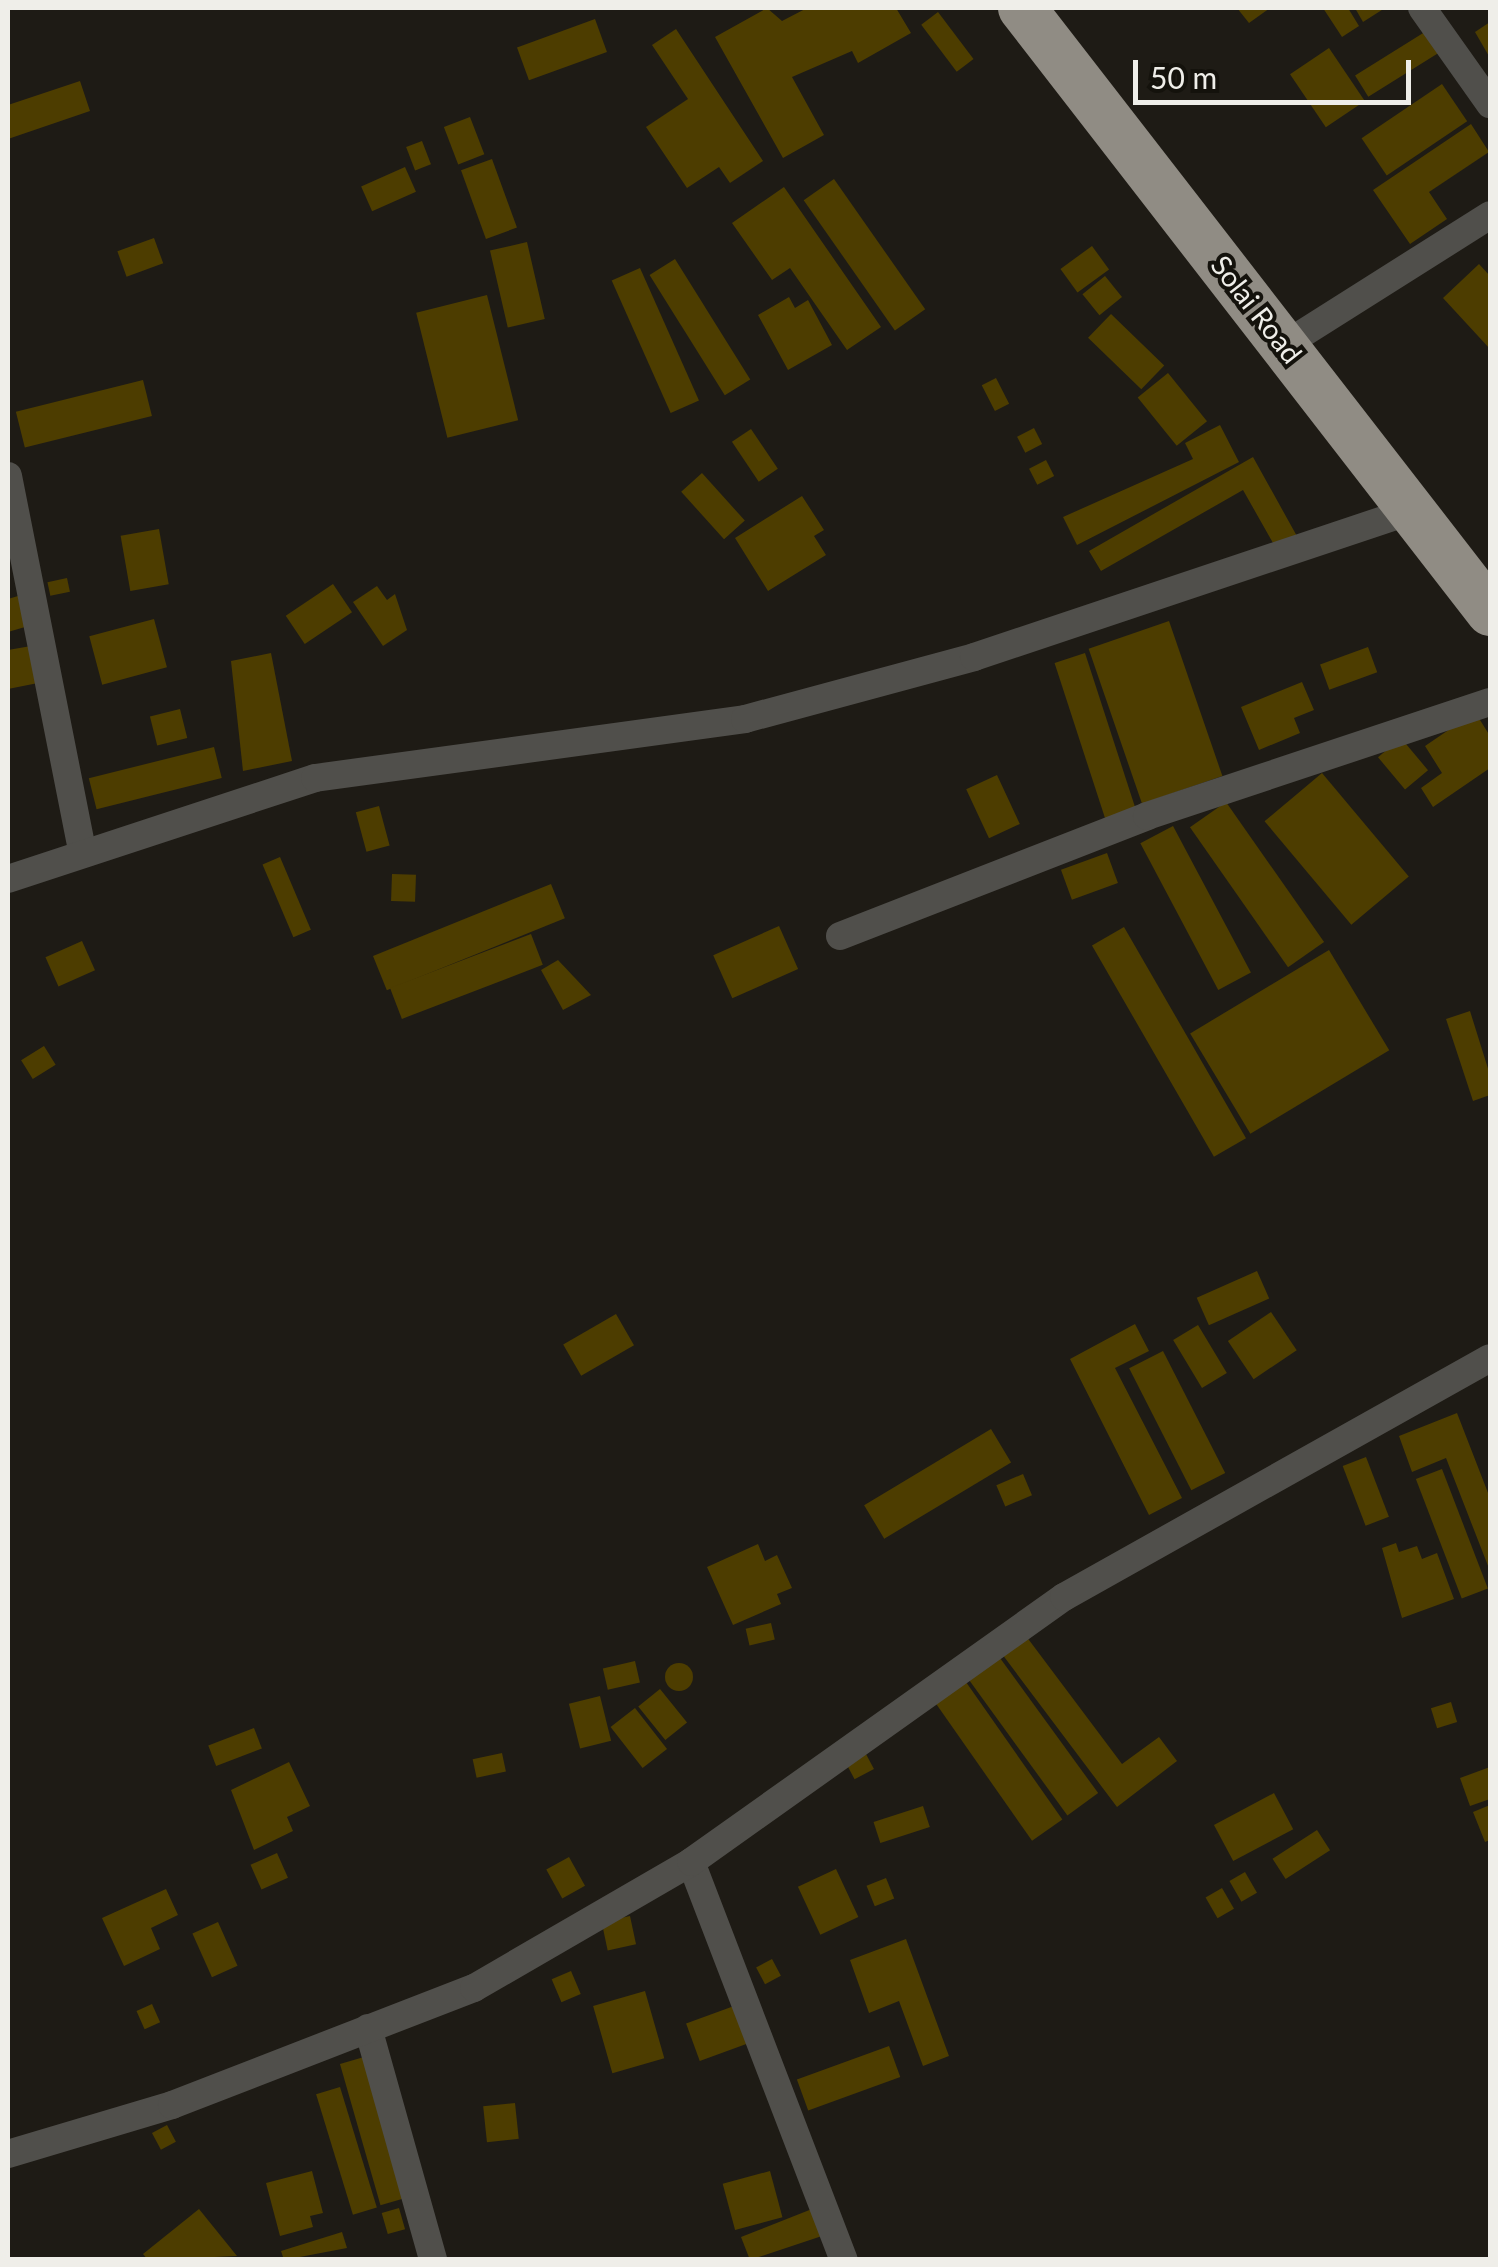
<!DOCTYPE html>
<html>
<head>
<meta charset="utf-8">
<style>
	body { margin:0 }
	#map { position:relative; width:1498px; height:2267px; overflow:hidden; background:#1e1b15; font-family:Lato,sans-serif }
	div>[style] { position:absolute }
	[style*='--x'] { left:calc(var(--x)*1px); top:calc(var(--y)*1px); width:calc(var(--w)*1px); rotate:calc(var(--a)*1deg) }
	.building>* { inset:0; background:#4d3d00; transform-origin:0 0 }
	.round { border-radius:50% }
	.minor>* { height:28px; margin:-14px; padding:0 14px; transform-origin:14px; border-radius:14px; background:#504f4b }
	.trunk>* { height:48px; margin:-24px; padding:0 24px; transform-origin:24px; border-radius:24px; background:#908c84 }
	span { translate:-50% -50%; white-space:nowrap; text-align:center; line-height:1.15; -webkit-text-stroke:8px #14120c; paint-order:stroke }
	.street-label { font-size:28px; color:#efeee9 }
	.frame { position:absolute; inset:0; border:10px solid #efeee9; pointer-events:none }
	.scale { position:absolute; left:1133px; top:60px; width:278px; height:45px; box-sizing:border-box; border:5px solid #efeee9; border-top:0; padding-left:12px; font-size:30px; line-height:35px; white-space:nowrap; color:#efeee9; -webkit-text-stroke:8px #14120c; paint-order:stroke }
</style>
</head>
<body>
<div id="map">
	<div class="building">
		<i style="clip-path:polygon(767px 8px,782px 21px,807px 8px,896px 8px,911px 33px,858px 63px,852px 51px,792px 77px,824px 135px,783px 158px,715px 37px)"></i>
		<i style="clip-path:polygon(1237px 8px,1270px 8px,1249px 23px)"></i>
		<i style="clip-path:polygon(1323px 8px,1348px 8px,1359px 26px,1342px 37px)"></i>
		<i style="clip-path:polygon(1355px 8px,1385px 8px,1363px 22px)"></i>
		<i style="left:938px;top:12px;width:59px;height:21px;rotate:53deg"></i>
		<i style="left:595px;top:19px;width:35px;height:83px;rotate:70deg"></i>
		<i style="clip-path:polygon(1490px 22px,1490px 58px,1475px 32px)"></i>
		<i style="clip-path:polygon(676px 29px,763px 161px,730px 183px,719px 167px,687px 188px,646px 127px,688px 99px,652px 45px)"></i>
		<i style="left:1428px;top:30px;width:25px;height:86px;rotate:58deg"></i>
		<i style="left:1329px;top:48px;width:64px;height:47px;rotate:56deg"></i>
		<i style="clip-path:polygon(80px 81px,90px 111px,8px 139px,8px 105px)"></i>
		<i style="left:1442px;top:84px;width:45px;height:97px;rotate:56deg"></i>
		<i style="left:470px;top:117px;width:40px;height:28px;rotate:69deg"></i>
		<i style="clip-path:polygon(1471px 124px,1489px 152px,1429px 192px,1447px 219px,1410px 244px,1373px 190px)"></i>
		<i style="left:422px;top:141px;width:25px;height:17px;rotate:69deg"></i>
		<i style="left:492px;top:159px;width:73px;height:33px;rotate:70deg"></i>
		<i style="left:405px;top:167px;width:27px;height:48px;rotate:66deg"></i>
		<i style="left:834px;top:179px;width:159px;height:37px;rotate:55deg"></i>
		<i style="clip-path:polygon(784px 187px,881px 327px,847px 350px,790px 268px,772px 280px,732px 223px)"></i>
		<i style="left:154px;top:238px;width:27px;height:39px;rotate:70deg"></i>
		<i style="left:527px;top:242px;width:79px;height:38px;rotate:77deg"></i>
		<i style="left:1092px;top:246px;width:29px;height:39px;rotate:54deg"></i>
		<i style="left:675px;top:259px;width:142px;height:30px;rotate:58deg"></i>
		<i style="clip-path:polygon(1479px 264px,1490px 276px,1490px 349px,1443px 298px)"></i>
		<i style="left:640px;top:268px;width:145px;height:31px;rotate:66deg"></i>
		<i style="left:1105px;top:276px;width:27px;height:29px;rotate:51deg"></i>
		<i style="left:487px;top:295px;width:129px;height:73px;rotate:76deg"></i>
		<i style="clip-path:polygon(789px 297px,795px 308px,808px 300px,832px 345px,788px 370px,758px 315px)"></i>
		<i style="left:1111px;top:314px;width:74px;height:33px;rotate:44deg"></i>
		<i style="left:1168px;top:373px;width:62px;height:39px;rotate:51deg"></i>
		<i style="left:996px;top:378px;width:29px;height:16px;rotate:63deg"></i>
		<i style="left:143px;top:380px;width:37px;height:131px;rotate:76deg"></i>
		<i style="clip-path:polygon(1220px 425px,1239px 462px,1077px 545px,1063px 517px,1193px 459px,1185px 443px)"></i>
		<i style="left:1034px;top:428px;width:18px;height:19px;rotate:63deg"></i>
		<i style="left:751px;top:429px;width:48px;height:23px;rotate:56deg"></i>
		<i style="clip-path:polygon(1253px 457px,1298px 538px,1277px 550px,1243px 490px,1101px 571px,1089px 551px)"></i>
		<i style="left:1046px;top:460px;width:18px;height:19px;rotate:63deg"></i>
		<i style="left:702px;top:473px;width:64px;height:28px;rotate:48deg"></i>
		<i style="clip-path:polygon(802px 496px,824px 530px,814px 536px,826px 555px,768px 591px,735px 538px)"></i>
		<i style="left:159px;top:529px;width:56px;height:39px;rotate:80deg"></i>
		<i style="left:67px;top:578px;width:14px;height:20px;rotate:78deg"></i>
		<i style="left:333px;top:584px;width:34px;height:57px;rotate:56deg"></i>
		<i style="clip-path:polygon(377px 586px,387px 600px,395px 594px,407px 630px,383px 646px,353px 602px)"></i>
		<i style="clip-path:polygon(18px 596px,25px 627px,8px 632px,8px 599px)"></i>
		<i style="left:154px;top:619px;width:50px;height:67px;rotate:75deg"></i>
		<i style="left:1169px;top:621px;width:164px;height:85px;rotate:71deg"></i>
		<i style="clip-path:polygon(31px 646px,38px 683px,8px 689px,8px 650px)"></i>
		<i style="left:1368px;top:647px;width:27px;height:51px;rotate:70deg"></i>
		<i style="clip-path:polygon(271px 653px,292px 761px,243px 771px,231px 661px)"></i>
		<i style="left:1085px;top:653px;width:165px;height:32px;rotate:72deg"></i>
		<i style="clip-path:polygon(1302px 682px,1314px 710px,1294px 718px,1300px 733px,1259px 750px,1241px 707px)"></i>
		<i style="left:180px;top:709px;width:30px;height:31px;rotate:76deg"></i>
		<i style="clip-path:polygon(1475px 712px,1490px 736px,1490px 768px,1433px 807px,1421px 788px,1442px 773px,1425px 746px)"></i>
		<i style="left:1401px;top:738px;width:42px;height:30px;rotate:50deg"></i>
		<i style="left:214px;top:747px;width:32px;height:129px;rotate:76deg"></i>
		<i style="left:1322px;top:773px;width:135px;height:75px;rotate:50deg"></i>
		<i style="left:997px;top:775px;width:54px;height:34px;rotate:65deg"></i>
		<i style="left:1226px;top:802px;width:171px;height:44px;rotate:55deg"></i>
		<i style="left:379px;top:806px;width:41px;height:24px;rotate:75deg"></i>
		<i style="left:1173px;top:826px;width:166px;height:37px;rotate:62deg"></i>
		<i style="left:1107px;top:853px;width:32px;height:49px;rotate:70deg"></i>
		<i style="left:280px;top:857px;width:79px;height:19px;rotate:67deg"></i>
		<i style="left:392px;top:874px;width:24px;height:27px;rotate:2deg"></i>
		<i style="left:551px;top:884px;width:37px;height:192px;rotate:68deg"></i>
		<i style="left:779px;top:926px;width:47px;height:72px;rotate:66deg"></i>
		<i style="left:1124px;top:927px;width:244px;height:37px;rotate:60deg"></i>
		<i style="left:531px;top:934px;width:33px;height:151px;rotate:69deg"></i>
		<i style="left:82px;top:941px;width:32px;height:40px;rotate:66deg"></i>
		<i style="left:1329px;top:950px;width:117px;height:162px;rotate:59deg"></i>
		<i style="clip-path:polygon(558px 960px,591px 995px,563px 1010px,541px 970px)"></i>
		<i style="clip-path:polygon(1470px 1011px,1490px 1075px,1490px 1095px,1473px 1101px,1446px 1019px)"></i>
		<i style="left:44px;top:1046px;width:22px;height:27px;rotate:58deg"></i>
		<i style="left:1257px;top:1271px;width:30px;height:66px;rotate:66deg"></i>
		<i style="left:1271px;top:1312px;width:46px;height:52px;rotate:56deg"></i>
		<i style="left:616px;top:1314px;width:36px;height:61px;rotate:60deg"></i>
		<i style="clip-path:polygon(1135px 1324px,1149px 1351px,1115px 1368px,1182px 1498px,1149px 1515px,1070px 1359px)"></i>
		<i style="left:1198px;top:1325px;width:56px;height:29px;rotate:59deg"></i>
		<i style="left:1163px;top:1351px;width:137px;height:38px;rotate:63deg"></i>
		<i style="clip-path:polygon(1457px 1413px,1490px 1498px,1490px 1571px,1446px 1458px,1412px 1472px,1399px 1436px)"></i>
		<i style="left:991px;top:1429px;width:39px;height:148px;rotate:59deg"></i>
		<i style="left:1366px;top:1457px;width:64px;height:25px;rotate:69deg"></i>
		<i style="left:1442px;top:1469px;width:128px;height:28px;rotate:69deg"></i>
		<i style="left:1023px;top:1474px;width:23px;height:29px;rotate:67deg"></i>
		<i style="clip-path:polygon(1396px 1543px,1399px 1552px,1417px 1546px,1422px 1559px,1437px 1553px,1454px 1599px,1402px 1618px,1382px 1548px)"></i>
		<i style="clip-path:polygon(758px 1544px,765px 1561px,777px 1555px,792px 1588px,777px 1594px,781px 1604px,733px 1625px,707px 1567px)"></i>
		<i style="left:771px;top:1623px;width:17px;height:26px;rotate:77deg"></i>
		<i style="clip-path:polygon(1026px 1636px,1122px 1764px,1159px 1737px,1177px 1761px,1117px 1807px,1002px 1654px)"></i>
		<i style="left:1000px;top:1658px;width:167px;height:38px;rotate:54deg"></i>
		<i style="left:635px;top:1661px;width:22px;height:33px;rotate:77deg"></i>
		<i class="round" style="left:665px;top:1663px;width:28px;height:28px"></i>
		<i style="left:966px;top:1682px;width:168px;height:37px;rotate:55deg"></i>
		<i style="left:660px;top:1689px;width:43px;height:28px;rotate:51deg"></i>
		<i style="left:600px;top:1696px;width:46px;height:32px;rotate:76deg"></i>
		<i style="left:1451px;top:1702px;width:21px;height:21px;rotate:73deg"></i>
		<i style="left:635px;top:1708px;width:52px;height:31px;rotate:52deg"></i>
		<i style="left:254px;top:1728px;width:22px;height:49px;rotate:69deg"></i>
		<i style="left:502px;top:1753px;width:19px;height:30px;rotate:78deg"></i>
		<i style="left:866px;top:1754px;width:17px;height:22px;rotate:62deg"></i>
		<i style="clip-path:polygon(289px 1762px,310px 1806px,287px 1817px,293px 1831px,254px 1850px,231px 1790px)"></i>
		<i style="clip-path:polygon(1490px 1767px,1490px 1799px,1470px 1806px,1460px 1778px)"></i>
		<i style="left:1274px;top:1793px;width:41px;height:68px;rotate:62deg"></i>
		<i style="clip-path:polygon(1490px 1805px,1490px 1840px,1485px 1842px,1473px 1812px)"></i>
		<i style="left:923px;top:1806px;width:22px;height:52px;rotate:72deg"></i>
		<i style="left:1317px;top:1830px;width:24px;height:53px;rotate:57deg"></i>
		<i style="left:277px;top:1853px;width:27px;height:29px;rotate:66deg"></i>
		<i style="left:569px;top:1857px;width:33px;height:26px;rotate:61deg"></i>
		<i style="left:836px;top:1869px;width:53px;height:42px;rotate:65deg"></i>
		<i style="left:1245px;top:1872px;width:24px;height:18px;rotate:60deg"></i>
		<i style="left:886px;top:1878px;width:22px;height:21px;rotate:68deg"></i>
		<i style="left:1222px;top:1888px;width:24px;height:19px;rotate:60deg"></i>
		<i style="clip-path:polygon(166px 1889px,178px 1915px,151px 1928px,160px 1949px,124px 1966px,102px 1918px)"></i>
		<i style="left:630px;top:1916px;width:29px;height:29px;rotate:78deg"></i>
		<i style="left:218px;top:1922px;width:48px;height:28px;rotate:66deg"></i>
		<i style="clip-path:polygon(906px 1939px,949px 2056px,923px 2066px,899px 2001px,869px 2013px,850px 1960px)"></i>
		<i style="left:772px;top:1959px;width:19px;height:18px;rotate:62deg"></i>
		<i style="left:571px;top:1971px;width:25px;height:21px;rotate:67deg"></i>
		<i style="left:645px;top:1991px;width:70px;height:54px;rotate:74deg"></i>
		<i style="left:152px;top:2004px;width:20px;height:17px;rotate:66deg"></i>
		<i style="left:734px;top:2006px;width:40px;height:51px;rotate:70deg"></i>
		<i style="left:889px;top:2046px;width:33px;height:98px;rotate:70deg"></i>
		<i style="left:364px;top:2057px;width:147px;height:25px;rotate:74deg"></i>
		<i style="left:340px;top:2087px;width:126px;height:25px;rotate:73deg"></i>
		<i style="left:515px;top:2103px;width:36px;height:32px;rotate:84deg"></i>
		<i style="left:167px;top:2125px;width:19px;height:17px;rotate:62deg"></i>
		<i style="clip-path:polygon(312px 2171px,323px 2213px,310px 2216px,313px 2227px,280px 2236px,266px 2183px)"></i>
		<i style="left:770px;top:2171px;width:48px;height:49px;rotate:75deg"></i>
		<i style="left:399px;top:2208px;width:22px;height:18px;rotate:74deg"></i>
		<i style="clip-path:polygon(199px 2209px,237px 2256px,148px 2260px,143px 2254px)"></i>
		<i style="clip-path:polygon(812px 2209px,822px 2236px,750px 2260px,741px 2237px)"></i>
		<i style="clip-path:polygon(342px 2232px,347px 2248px,284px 2260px,281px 2251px)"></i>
	</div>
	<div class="minor">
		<i style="--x:1422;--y:8;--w:118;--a:54.7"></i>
		<i style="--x:1286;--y:344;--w:241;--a:-32.3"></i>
		<i style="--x:8;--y:476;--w:385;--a:78.8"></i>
		<i style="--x:8;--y:879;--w:323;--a:-18.2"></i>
		<i style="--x:315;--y:778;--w:434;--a:-7.8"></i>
		<i style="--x:745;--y:719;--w:237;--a:-15.1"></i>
		<i style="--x:974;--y:657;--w:458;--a:-18.5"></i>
		<i style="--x:840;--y:936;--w:330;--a:-21.3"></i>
		<i style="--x:1147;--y:816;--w:361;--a:-18.4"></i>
		<i style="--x:691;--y:1862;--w:426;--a:69"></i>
		<i style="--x:368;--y:2028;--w:241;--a:74.3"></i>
		<i style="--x:8;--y:2154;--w:171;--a:-16.6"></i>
		<i style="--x:172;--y:2105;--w:324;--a:-21.2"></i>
		<i style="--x:474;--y:1988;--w:251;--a:-30.1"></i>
		<i style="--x:691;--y:1862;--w:458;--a:-35.4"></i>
		<i style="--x:1064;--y:1597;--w:488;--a:-29.3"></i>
	</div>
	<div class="trunk">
		<i style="--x:1022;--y:8;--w:764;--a:52.23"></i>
	</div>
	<div class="street-label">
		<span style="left:1257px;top:309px;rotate:52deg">Solai Road</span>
	</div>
	<div class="frame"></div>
	<div class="scale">50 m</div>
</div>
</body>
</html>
